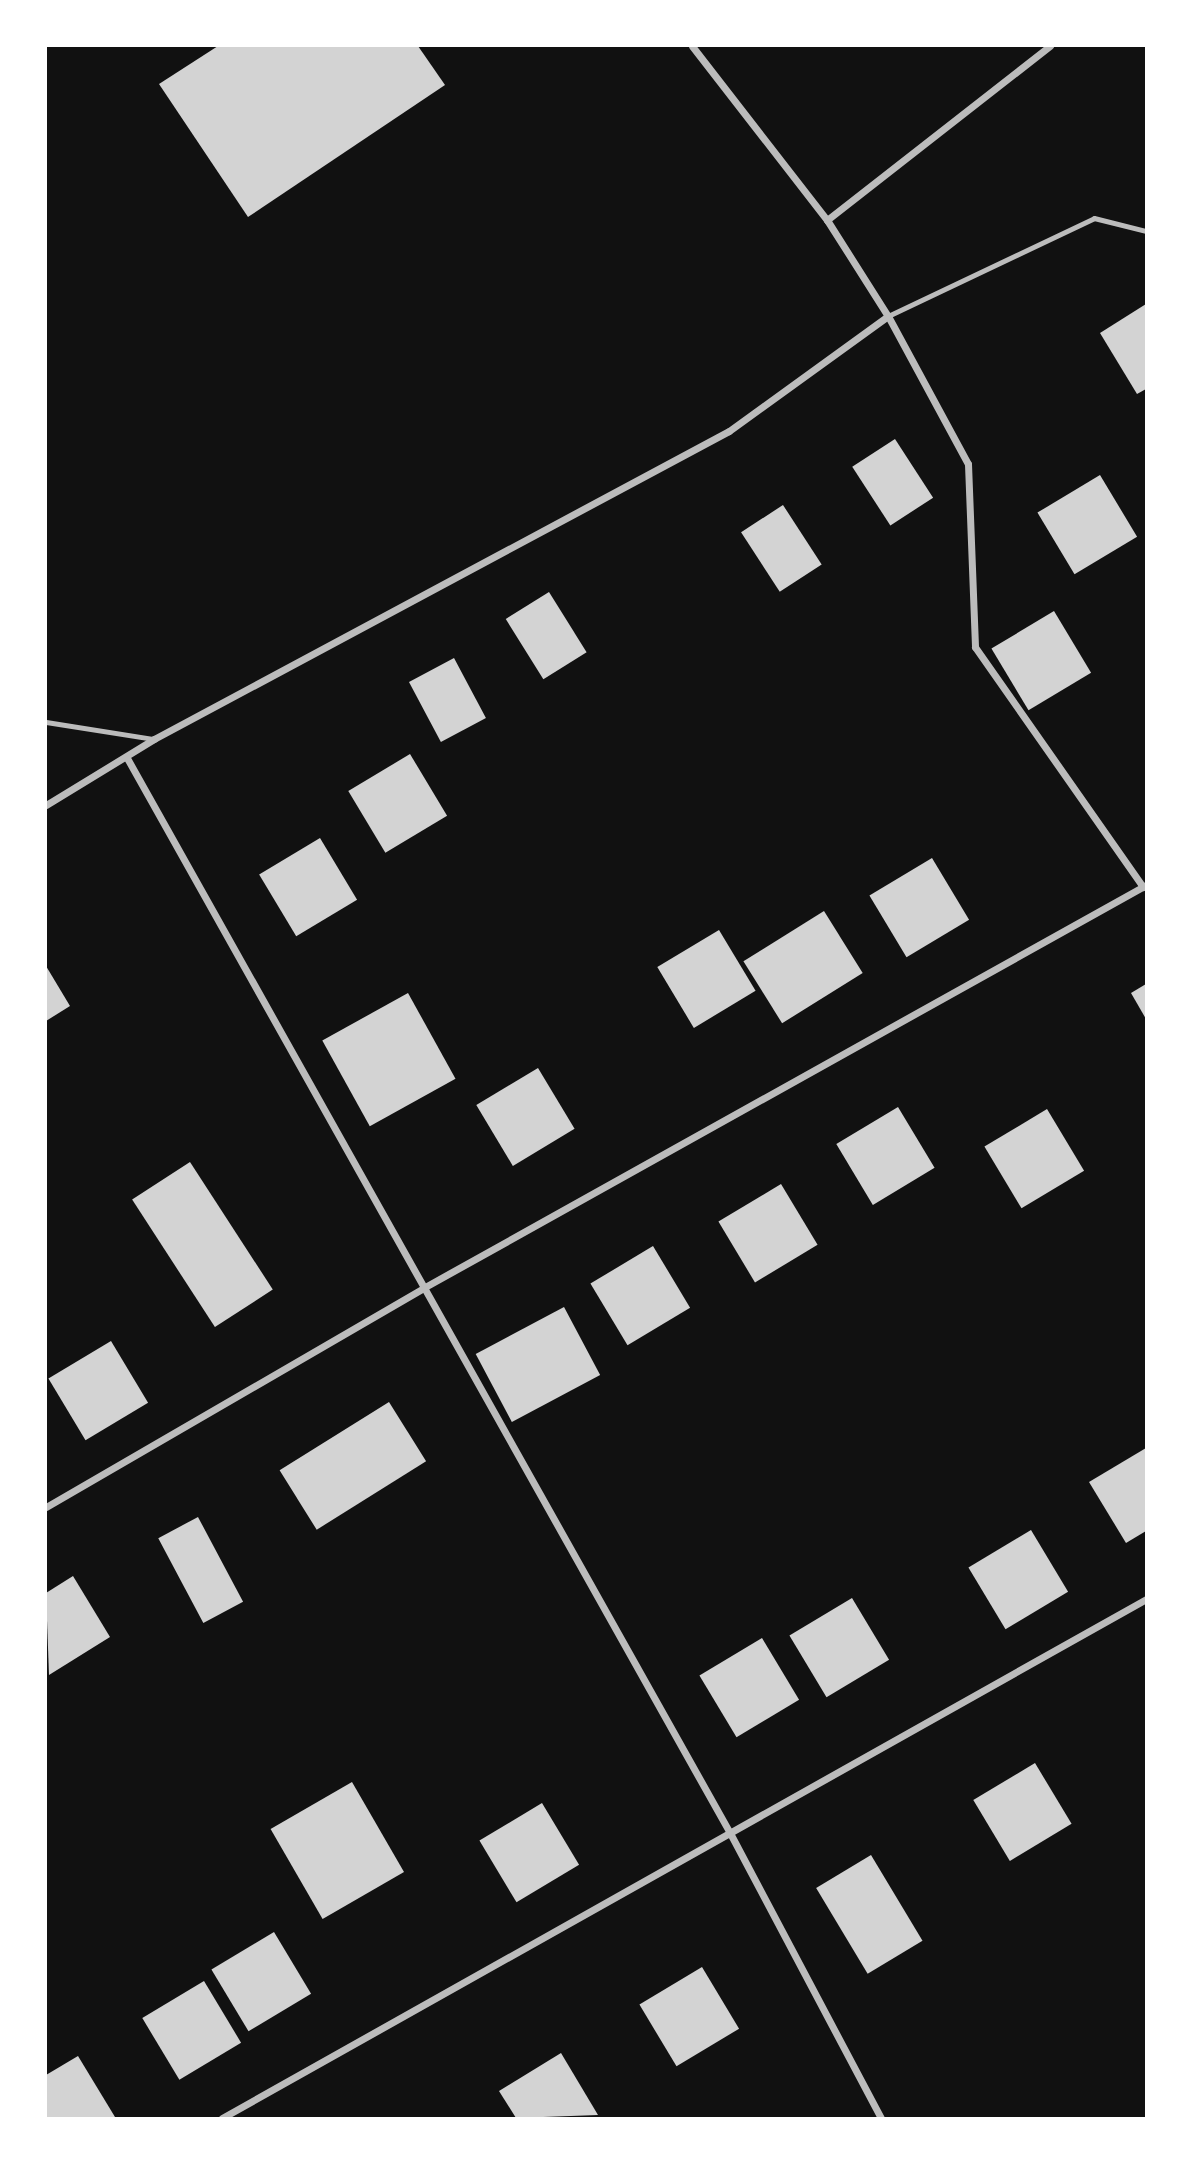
<!DOCTYPE html>
<html>
<head>
<meta charset="utf-8">
<style>
	body { margin:0 }
	#map { position:relative; width:1192px; height:2164px; overflow:hidden; background:#111; font-family:Arial,sans-serif }
	div>[style] { position:absolute }
	[style*='--x'] { left:calc(var(--x)*1px); top:calc(var(--y)*1px); width:calc(var(--w)*1px); rotate:calc(var(--a)*1deg) }
	.building>* { inset:0; background:#d3d3d3; transform-origin:0 0 }
	.service>* { height:5px; margin:-2.5px; padding:0 2.5px; transform-origin:2.5px; border-radius:2.5px; background:#bcbcbc }
	.minor>* { height:7px; margin:-3.5px; padding:0 3.5px; transform-origin:3.5px; border-radius:3.5px; background:#bcbcbc }
	span { translate:-50% -50%; white-space:nowrap; text-align:center; line-height:1.15; -webkit-text-stroke:7px #fff; paint-order:stroke }
	.frame { position:absolute; inset:0; border:47px solid #fff; pointer-events:none }
</style>
</head>
<body>
<div id="map">
	<div class="building">
		<i style="clip-path:polygon(218px 46px,418px 46px,445px 85px,248px 217px,159px 84px)"></i>
		<i style="clip-path:polygon(1146px 304px,1146px 389px,1137px 394px,1100px 333px)"></i>
		<i style="left:895px;top:439px;width:70px;height:51px;rotate:57deg"></i>
		<i style="left:1100px;top:475px;width:72px;height:73px;rotate:59deg"></i>
		<i style="left:783px;top:505px;width:71px;height:50px;rotate:57deg"></i>
		<i style="left:549px;top:592px;width:71px;height:51px;rotate:58deg"></i>
		<i style="left:1054px;top:611px;width:72px;height:73px;rotate:59deg"></i>
		<i style="left:454px;top:658px;width:68px;height:51px;rotate:62deg"></i>
		<i style="left:410px;top:754px;width:72px;height:72px;rotate:59deg"></i>
		<i style="left:320px;top:838px;width:72px;height:71px;rotate:59deg"></i>
		<i style="left:932px;top:858px;width:72px;height:73px;rotate:59deg"></i>
		<i style="left:824px;top:911px;width:73px;height:95px;rotate:58deg"></i>
		<i style="left:719px;top:930px;width:71px;height:72px;rotate:59deg"></i>
		<i style="clip-path:polygon(46px 966px,70px 1006px,46px 1021px)"></i>
		<i style="clip-path:polygon(1146px 984px,1146px 1019px,1131px 993px)"></i>
		<i style="left:408px;top:993px;width:98px;height:98px;rotate:61deg"></i>
		<i style="left:538px;top:1068px;width:71px;height:72px;rotate:59deg"></i>
		<i style="left:898px;top:1107px;width:71px;height:72px;rotate:59deg"></i>
		<i style="left:1047px;top:1109px;width:72px;height:73px;rotate:59deg"></i>
		<i style="left:190px;top:1162px;width:152px;height:69px;rotate:57deg"></i>
		<i style="left:781px;top:1184px;width:71px;height:73px;rotate:59deg"></i>
		<i style="left:653px;top:1246px;width:72px;height:73px;rotate:59deg"></i>
		<i style="left:564px;top:1307px;width:77px;height:100px;rotate:62deg"></i>
		<i style="left:111px;top:1341px;width:72px;height:73px;rotate:59deg"></i>
		<i style="left:389px;top:1402px;width:70px;height:129px;rotate:58deg"></i>
		<i style="clip-path:polygon(1146px 1448px,1146px 1531px,1126px 1543px,1089px 1482px)"></i>
		<i style="left:198px;top:1517px;width:96px;height:45px;rotate:62deg"></i>
		<i style="left:1031px;top:1530px;width:72px;height:73px;rotate:59deg"></i>
		<i style="clip-path:polygon(73px 1576px,110px 1637px,49px 1675px,46px 1593px)"></i>
		<i style="left:852px;top:1598px;width:72px;height:73px;rotate:59deg"></i>
		<i style="left:762px;top:1638px;width:72px;height:73px;rotate:59deg"></i>
		<i style="left:1035px;top:1763px;width:71px;height:72px;rotate:59deg"></i>
		<i style="left:352px;top:1782px;width:104px;height:94px;rotate:60deg"></i>
		<i style="left:542px;top:1803px;width:72px;height:73px;rotate:59deg"></i>
		<i style="left:871px;top:1855px;width:100px;height:64px;rotate:59deg"></i>
		<i style="left:274px;top:1932px;width:72px;height:73px;rotate:59deg"></i>
		<i style="left:702px;top:1967px;width:72px;height:73px;rotate:59deg"></i>
		<i style="left:204px;top:1981px;width:72px;height:72px;rotate:59deg"></i>
		<i style="clip-path:polygon(561px 2053px,598px 2115px,516px 2118px,499px 2091px)"></i>
		<i style="clip-path:polygon(78px 2056px,115px 2117px,113px 2118px,46px 2118px,46px 2075px)"></i>
	</div>
	<div class="service">
		<i style="--x:888;--y:316;--w:228;--a:-25.4"></i>
		<i style="--x:1094;--y:218;--w:54;--a:14"></i>
		<i style="--x:46;--y:722;--w:108;--a:9"></i>
	</div>
	<div class="minor">
		<i style="--x:692;--y:46;--w:220;--a:52.2"></i>
		<i style="--x:827;--y:220;--w:114;--a:57.6"></i>
		<i style="--x:888;--y:316;--w:168;--a:61.6"></i>
		<i style="--x:968;--y:464;--w:183;--a:87.8"></i>
		<i style="--x:975;--y:647;--w:293;--a:55"></i>
		<i style="--x:827;--y:220;--w:283;--a:-38"></i>
		<i style="--x:127;--y:758;--w:1233;--a:60.71"></i>
		<i style="--x:730;--y:1833;--w:323;--a:62.1"></i>
		<i style="--x:46;--y:805;--w:127;--a:-31.4"></i>
		<i style="--x:154;--y:739;--w:652;--a:-28.18"></i>
		<i style="--x:729;--y:431;--w:196;--a:-35.9"></i>
		<i style="--x:46;--y:1507;--w:438;--a:-30.1"></i>
		<i style="--x:425;--y:1287;--w:825;--a:-29.14"></i>
		<i style="--x:222;--y:2118;--w:1060;--a:-29.32"></i>
	</div>
	<div class="frame"></div>
</div>
</body>
</html>
